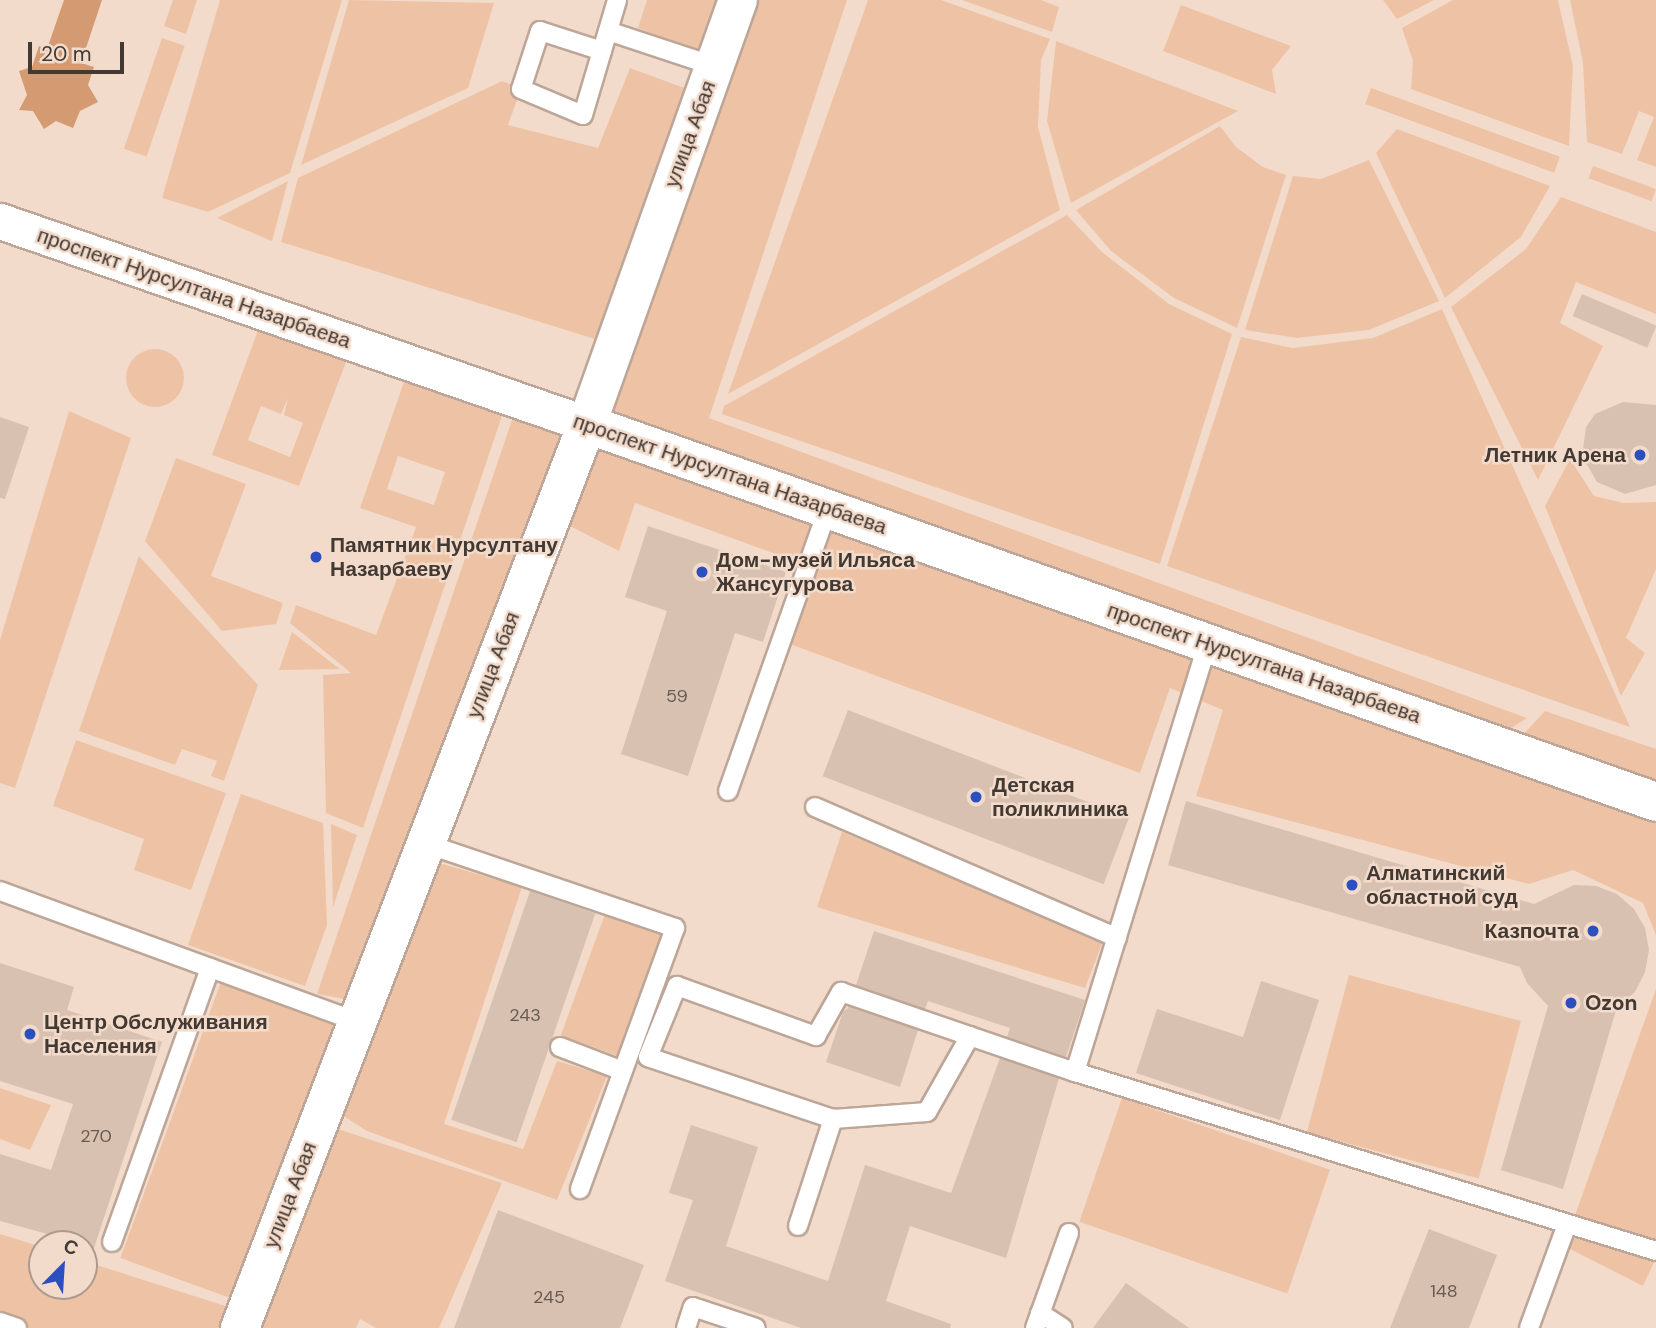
<!DOCTYPE html>
<html>
<head>
<meta charset="utf-8">
<style>
	body { margin:0 }
	#map { position:relative; width:1656px; height:1328px; overflow:hidden; background:#f3dbcb; font-family:"DM Sans",sans-serif }
	div>[style] { position:absolute }
	[style*='--x'] { left:calc(var(--x)*1px); top:calc(var(--y)*1px); width:calc(var(--w)*1px); rotate:calc(var(--a)*1deg) }
	.green>* { inset:0; background:#eec3a5; transform-origin:0 0 }
	.round { border-radius:50% }
	.water>* { inset:0; background:#d49a71 }
	.building>* { inset:0; background:#d8c1b1; transform-origin:0 0 }
	.roads { filter:drop-shadow(2px 0 #bda697) drop-shadow(-2px 0 #bda697) drop-shadow(0 2px #bda697) drop-shadow(0 -2px #bda697) }
	.lane>* { height:18px; margin:-9px; padding:0 9px; transform-origin:9px; border-radius:9px; background:#fff }
	.street>* { height:35px; margin:-17.5px; padding:0 17.5px; transform-origin:17.5px; border-radius:17.5px; background:#fff }
	.secondary>* { height:38px; margin:-19px; padding:0 19px; transform-origin:19px; border-radius:19px; background:#fff }
	.dots>* { width:19px; height:19px; translate:-50% -50%; box-sizing:border-box; border:4px solid #f3dbcb; border-radius:50% }
	span { translate:-50% -50%; white-space:nowrap; text-align:center; line-height:1.15; -webkit-text-stroke:5px #f3dbcb; paint-order:stroke }
	.number-label { font-size:18px; color:#685b52 }
	.number-label span { -webkit-text-stroke-width:0 }
	.street-label { font-size:21px; color:#423933 }
	.poi-label { font-size:21px; color:#423933; font-weight:700 }
	.right { translate:-100% -50%; text-align:right }
	.left { translate:0 -50%; text-align:left }
	.north { position:absolute; left:28px; top:1230px; width:70px; height:70px; box-sizing:border-box; background:#f3dbcb; border:2px solid #ac9a8e; border-radius:50%; rotate:24deg; font-size:19px; font-weight:700; line-height:28px; text-align:center; color:#423933 }
	.north::after { content:''; display:block; margin:auto; width:24px; height:32px; background:#2c4fbf; clip-path:polygon(50% 0,100% 100%,50% 72%,0 100%) }
	.scale { position:absolute; left:28px; top:42px; width:96px; height:32px; box-sizing:border-box; border:4px solid #423933; border-top:0; padding-left:9px; font-size:21px; line-height:24px; white-space:nowrap; color:#423933; -webkit-text-stroke:5px #f3dbcb; paint-order:stroke }
</style>
</head>
<body>
<div id="map">
	<div class="green">
		<i style="clip-path:polygon(173px 0,197px 0,186px 34px,164px 26px)"></i>
		<i style="clip-path:polygon(220px 0,342px 0,290px 173px,208px 212px,162px 198px)"></i>
		<i style="clip-path:polygon(349px 0,494px 3px,468px 88px,301px 165px)"></i>
		<i style="clip-path:polygon(647px 0,727px 0,707px 55px,638px 28px)"></i>
		<i style="clip-path:polygon(751px 0,847px 0,709px 418px,1527px 718px,1500px 735px,604px 410px)"></i>
		<i style="clip-path:polygon(868px 0,941px 0,1050px 39px,1041px 60px,1038px 127px,1060px 210px,728px 394px)"></i>
		<i style="clip-path:polygon(962px 0,1041px 0,1059px 7px,1052px 32px)"></i>
		<i style="clip-path:polygon(1383px 0,1434px 0,1397px 19px)"></i>
		<i style="clip-path:polygon(1453px 0,1558px 0,1573px 66px,1569px 146px,1411px 89px,1413px 61px,1402px 28px)"></i>
		<i style="clip-path:polygon(1570px 0,1656px 0,1656px 167px,1637px 160px,1654px 117px,1639px 111px,1622px 154px,1587px 142px,1583px 63px)"></i>
		<i style="clip-path:polygon(1181px 5px,1291px 46px,1272px 70px,1276px 94px,1163px 51px)"></i>
		<i style="left:162px;top:38px;width:24px;height:117px;rotate:19deg"></i>
		<i style="clip-path:polygon(1056px 41px,1238px 111px,1071px 203px,1047px 121px)"></i>
		<i style="clip-path:polygon(630px 68px,690px 90px,595px 339px,281px 242px,298px 178px,502px 81px,521px 89px,508px 125px,598px 148px)"></i>
		<i style="left:1371px;top:88px;width:201px;height:17px;rotate:20deg"></i>
		<i style="clip-path:polygon(1220px 126px,1236px 147px,1263px 167px,1286px 175px,1237px 328px,1174px 298px,1111px 251px,1076px 210px)"></i>
		<i style="clip-path:polygon(1397px 129px,1550px 186px,1521px 237px,1445px 298px,1376px 153px)"></i>
		<i style="clip-path:polygon(1369px 160px,1439px 301px,1369px 330px,1297px 338px,1245px 330px,1293px 176px,1321px 179px)"></i>
		<i style="left:1593px;top:166px;width:67px;height:13px;rotate:20deg"></i>
		<i style="clip-path:polygon(288px 181px,272px 241px,217px 218px)"></i>
		<i style="clip-path:polygon(1561px 197px,1656px 232px,1656px 314px,1576px 282px,1560px 323px,1603px 346px,1538px 480px,1451px 307px,1526px 249px)"></i>
		<i style="clip-path:polygon(1067px 215px,1102px 252px,1169px 304px,1232px 334px,1160px 564px,722px 414px,724px 406px)"></i>
		<i style="clip-path:polygon(1442px 309px,1630px 727px,1167px 566px,1241px 337px,1293px 348px,1373px 338px)"></i>
		<i style="clip-path:polygon(evenodd,260px 325px,348px 357px,299px 486px,212px 455px,260px 325px,288px 398px,284px 415px,303px 423px,290px 457px,248px 440px,261px 406px,281px 414px,288px 398px)"></i>
		<i class="round" style="left:126px;top:349px;width:58px;height:58px"></i>
		<i style="clip-path:polygon(evenodd,405px 379px,503px 413px,363px 828px,326px 813px,323px 675px,351px 673px,290px 623px,296px 605px,376px 635px,416px 527px,360px 508px,405px 379px,398px 456px,445px 472px,434px 505px,387px 489px,398px 456px)"></i>
		<i style="clip-path:polygon(69px 411px,131px 438px,15px 788px,0 783px,0 640px)"></i>
		<i style="clip-path:polygon(513px 417px,572px 433px,351px 1000px,317px 994px)"></i>
		<i style="clip-path:polygon(594px 447px,1656px 824px,1656px 935px,1643px 903px,1573px 870px,1529px 884px,1196px 796px,1223px 710px,1170px 688px,1140px 773px,779px 640px,795px 561px,635px 503px,619px 551px,562px 522px)"></i>
		<i style="clip-path:polygon(176px 458px,246px 484px,211px 576px,283px 603px,276px 624px,222px 631px,145px 541px)"></i>
		<i style="clip-path:polygon(1570px 459px,1594px 496px,1624px 503px,1656px 502px,1656px 569px,1626px 638px,1645px 653px,1621px 696px,1545px 506px)"></i>
		<i style="clip-path:polygon(139px 556px,258px 685px,224px 781px,211px 776px,217px 761px,182px 749px,175px 765px,79px 731px)"></i>
		<i style="clip-path:polygon(292px 632px,340px 669px,279px 670px)"></i>
		<i style="clip-path:polygon(1545px 711px,1656px 749px,1656px 791px,1517px 741px)"></i>
		<i style="clip-path:polygon(76px 740px,226px 793px,191px 890px,134px 870px,144px 839px,53px 806px)"></i>
		<i style="clip-path:polygon(241px 794px,323px 823px,327px 925px,305px 986px,188px 945px)"></i>
		<i style="clip-path:polygon(331px 824px,357px 835px,333px 907px)"></i>
		<i style="clip-path:polygon(842px 832px,1103px 941px,1085px 988px,817px 907px)"></i>
		<i style="clip-path:polygon(429px 860px,522px 887px,444px 1124px,523px 1149px,557px 1061px,607px 1076px,557px 1200px,367px 1131px,334px 1110px)"></i>
		<i style="left:605px;top:914px;width:63px;height:129px;rotate:20deg"></i>
		<i style="left:1349px;top:975px;width:178px;height:163px;rotate:15deg"></i>
		<i style="left:222px;top:979px;width:132px;height:297px;rotate:20deg"></i>
		<i style="clip-path:polygon(1656px 989px,1656px 1258px,1643px 1286px,1564px 1246px)"></i>
		<i style="clip-path:polygon(0 1088px,51px 1105px,30px 1150px,0 1139px)"></i>
		<i style="left:1122px;top:1098px;width:220px;height:131px;rotate:19deg"></i>
		<i style="clip-path:polygon(332px 1127px,502px 1183px,439px 1328px,376px 1328px,360px 1319px,356px 1328px,257px 1328px)"></i>
		<i style="clip-path:polygon(0 1234px,42px 1247px,42px 1286px,84px 1286px,84px 1261px,238px 1310px,231px 1328px,0 1328px)"></i>
	</div>
	<div class="water">
		<i style="clip-path:polygon(64px 0,102px 0,81px 63px,94px 67px,88px 85px,98px 102px,80px 111px,73px 128px,56px 121px,44px 129px,33px 111px,19px 110px,27px 95px,19px 71px,32px 67px,39px 46px,47px 49px)"></i>
	</div>
	<div class="building">
		<i style="left:1582px;top:294px;width:81px;height:24px;rotate:23deg"></i>
		<i style="clip-path:polygon(1623px 402px,1656px 405px,1656px 485px,1625px 494px,1597px 482px,1582px 456px,1586px 427px,1595px 414px)"></i>
		<i style="clip-path:polygon(0 417px,29px 427px,5px 499px,0 498px)"></i>
		<i style="clip-path:polygon(648px 526px,786px 572px,763px 642px,735px 633px,688px 776px,621px 754px,667px 611px,625px 597px)"></i>
		<i style="left:848px;top:710px;width:301px;height:71px;rotate:21deg"></i>
		<i style="clip-path:polygon(1186px 801px,1534px 904px,1574px 885px,1596px 886px,1617px 894px,1634px 909px,1645px 928px,1649px 950px,1645px 972px,1635px 992px,1617px 1007px,1563px 1189px,1501px 1170px,1548px 1006px,1527px 983px,1520px 967px,1168px 865px)"></i>
		<i style="left:530px;top:891px;width:69px;height:242px;rotate:19deg"></i>
		<i style="clip-path:polygon(874px 931px,1085px 1000px,1066px 1057px,1007px 1037px,1010px 1028px,928px 1001px,925px 1009px,856px 985px)"></i>
		<i style="clip-path:polygon(0 963px,74px 987px,67px 1010px,162px 1042px,93px 1251px,84px 1244px,0 1221px,0 1154px,51px 1170px,73px 1104px,0 1081px)"></i>
		<i style="clip-path:polygon(1261px 981px,1319px 1000px,1280px 1120px,1136px 1073px,1157px 1009px,1243px 1037px)"></i>
		<i style="clip-path:polygon(849px 1007px,918px 1030px,900px 1087px,826px 1062px,843px 1012px)"></i>
		<i style="clip-path:polygon(1000px 1058px,1059px 1078px,1006px 1258px,910px 1226px,886px 1301px,951px 1324px,950px 1328px,801px 1328px,665px 1281px,693px 1200px,669px 1193px,691px 1125px,758px 1147px,726px 1246px,828px 1281px,865px 1165px,951px 1193px)"></i>
		<i style="clip-path:polygon(498px 1210px,644px 1265px,620px 1328px,454px 1328px)"></i>
		<i style="clip-path:polygon(1429px 1229px,1497px 1255px,1469px 1328px,1390px 1328px)"></i>
		<i style="clip-path:polygon(1126px 1283px,1189px 1328px,1093px 1328px)"></i>
	</div>
	<div class="roads">
		<div class="lane">
			<i style="--x:608;--y:31;--w:112;--a:18.3"></i>
			<i style="--x:602;--y:51;--w:65;--a:-162.1"></i>
			<i style="--x:540;--y:31;--w:61;--a:108.1"></i>
			<i style="--x:521;--y:89;--w:67;--a:22.8"></i>
			<i style="--x:583;--y:115;--w:120;--a:-73.5"></i>
			<i style="--x:728;--y:791;--w:299;--a:-70.5"></i>
			<i style="--x:815;--y:807;--w:329;--a:23.4"></i>
			<i style="--x:424;--y:843;--w:265;--a:18.7"></i>
			<i style="--x:675;--y:928;--w:278;--a:110"></i>
			<i style="--x:0;--y:891;--w:378;--a:20.1"></i>
			<i style="--x:970;--y:1036;--w:87;--a:119.5"></i>
			<i style="--x:927;--y:1112;--w:94;--a:175.7"></i>
			<i style="--x:833;--y:1119;--w:195;--a:-161.5"></i>
			<i style="--x:648;--y:1057;--w:77;--a:-67.8"></i>
			<i style="--x:677;--y:986;--w:148;--a:19.8"></i>
			<i style="--x:816;--y:1036;--w:51;--a:-60.4"></i>
			<i style="--x:841;--y:992;--w:247;--a:18.9"></i>
			<i style="--x:1075;--y:1072;--w:608;--a:17.12"></i>
			<i style="--x:560;--y:1047;--w:67;--a:20.9"></i>
			<i style="--x:1075;--y:1072;--w:449;--a:-72.8"></i>
			<i style="--x:798;--y:1226;--w:113;--a:-71.9"></i>
			<i style="--x:112;--y:1242;--w:291;--a:-70.3"></i>
			<i style="--x:1040;--y:1313;--w:27;--a:33"></i>
			<i style="--x:0;--y:1322;--w:18;--a:19"></i>
			<i style="--x:686;--y:1328;--w:22;--a:-72"></i>
			<i style="--x:693;--y:1307;--w:66;--a:18.4"></i>
			<i style="--x:1035;--y:1328;--w:101;--a:-70.3"></i>
			<i style="--x:1529;--y:1328;--w:111;--a:-69.9"></i>
		</div>
		<div class="street">
			<i style="--x:0;--y:221;--w:621;--a:19.08"></i>
		</div>
		<div class="secondary">
			<i style="--x:587;--y:424;--w:1134;--a:19.47"></i>
			<i style="--x:240;--y:1328;--w:968;--a:-69"></i>
			<i style="--x:587;--y:424;--w:450;--a:-70.4"></i>
		</div>
	</div>
	<div class="dots">
		<i style="left:1640px;top:455px;background:#2c4fbf"></i>
		<i style="left:316px;top:557px;background:#2c4fbf"></i>
		<i style="left:702px;top:572px;background:#2c4fbf"></i>
		<i style="left:976px;top:797px;background:#2c4fbf"></i>
		<i style="left:1352px;top:885px;background:#2c4fbf"></i>
		<i style="left:1593px;top:931px;background:#2c4fbf"></i>
		<i style="left:1571px;top:1003px;background:#2c4fbf"></i>
		<i style="left:30px;top:1034px;background:#2c4fbf"></i>
	</div>
	<div class="number-label">
		<span style="left:677px;top:696px">59</span>
		<span style="left:525px;top:1015px">243</span>
		<span style="left:96px;top:1136px">270</span>
		<span style="left:1444px;top:1291px">148</span>
		<span style="left:549px;top:1297px">245</span>
	</div>
	<div class="street-label">
		<span style="left:690px;top:134px;rotate:-70deg">улица Абая</span>
		<span style="left:194px;top:288px;rotate:19deg">проспект Нурсултана Назарбаева</span>
		<span style="left:730px;top:474px;rotate:19deg">проспект Нурсултана Назарбаева</span>
		<span style="left:1264px;top:663px;rotate:19deg">проспект Нурсултана Назарбаева</span>
		<span style="left:493px;top:665px;rotate:-69deg">улица Абая</span>
		<span style="left:290px;top:1195px;rotate:-69deg">улица Абая</span>
	</div>
	<div class="poi-label">
		<span class="right" style="left:1626px;top:455px">Летник Арена</span>
		<span class="left" style="left:330px;top:557px">Памятник Нурсултану<br>Назарбаеву</span>
		<span class="left" style="left:716px;top:572px">Дом-музей Ильяса<br>Жансугурова</span>
		<span class="left" style="left:992px;top:797px">Детская<br>поликлиника</span>
		<span class="left" style="left:1366px;top:885px">Алматинский<br>областной суд</span>
		<span class="right" style="left:1579px;top:931px">Казпочта</span>
		<span class="left" style="left:1585px;top:1003px">Ozon</span>
		<span class="left" style="left:44px;top:1034px">Центр Обслуживания<br>Населения</span>
	</div>
	<div class="north">С</div>
	<div class="scale">20 m</div>
</div>
</body>
</html>
